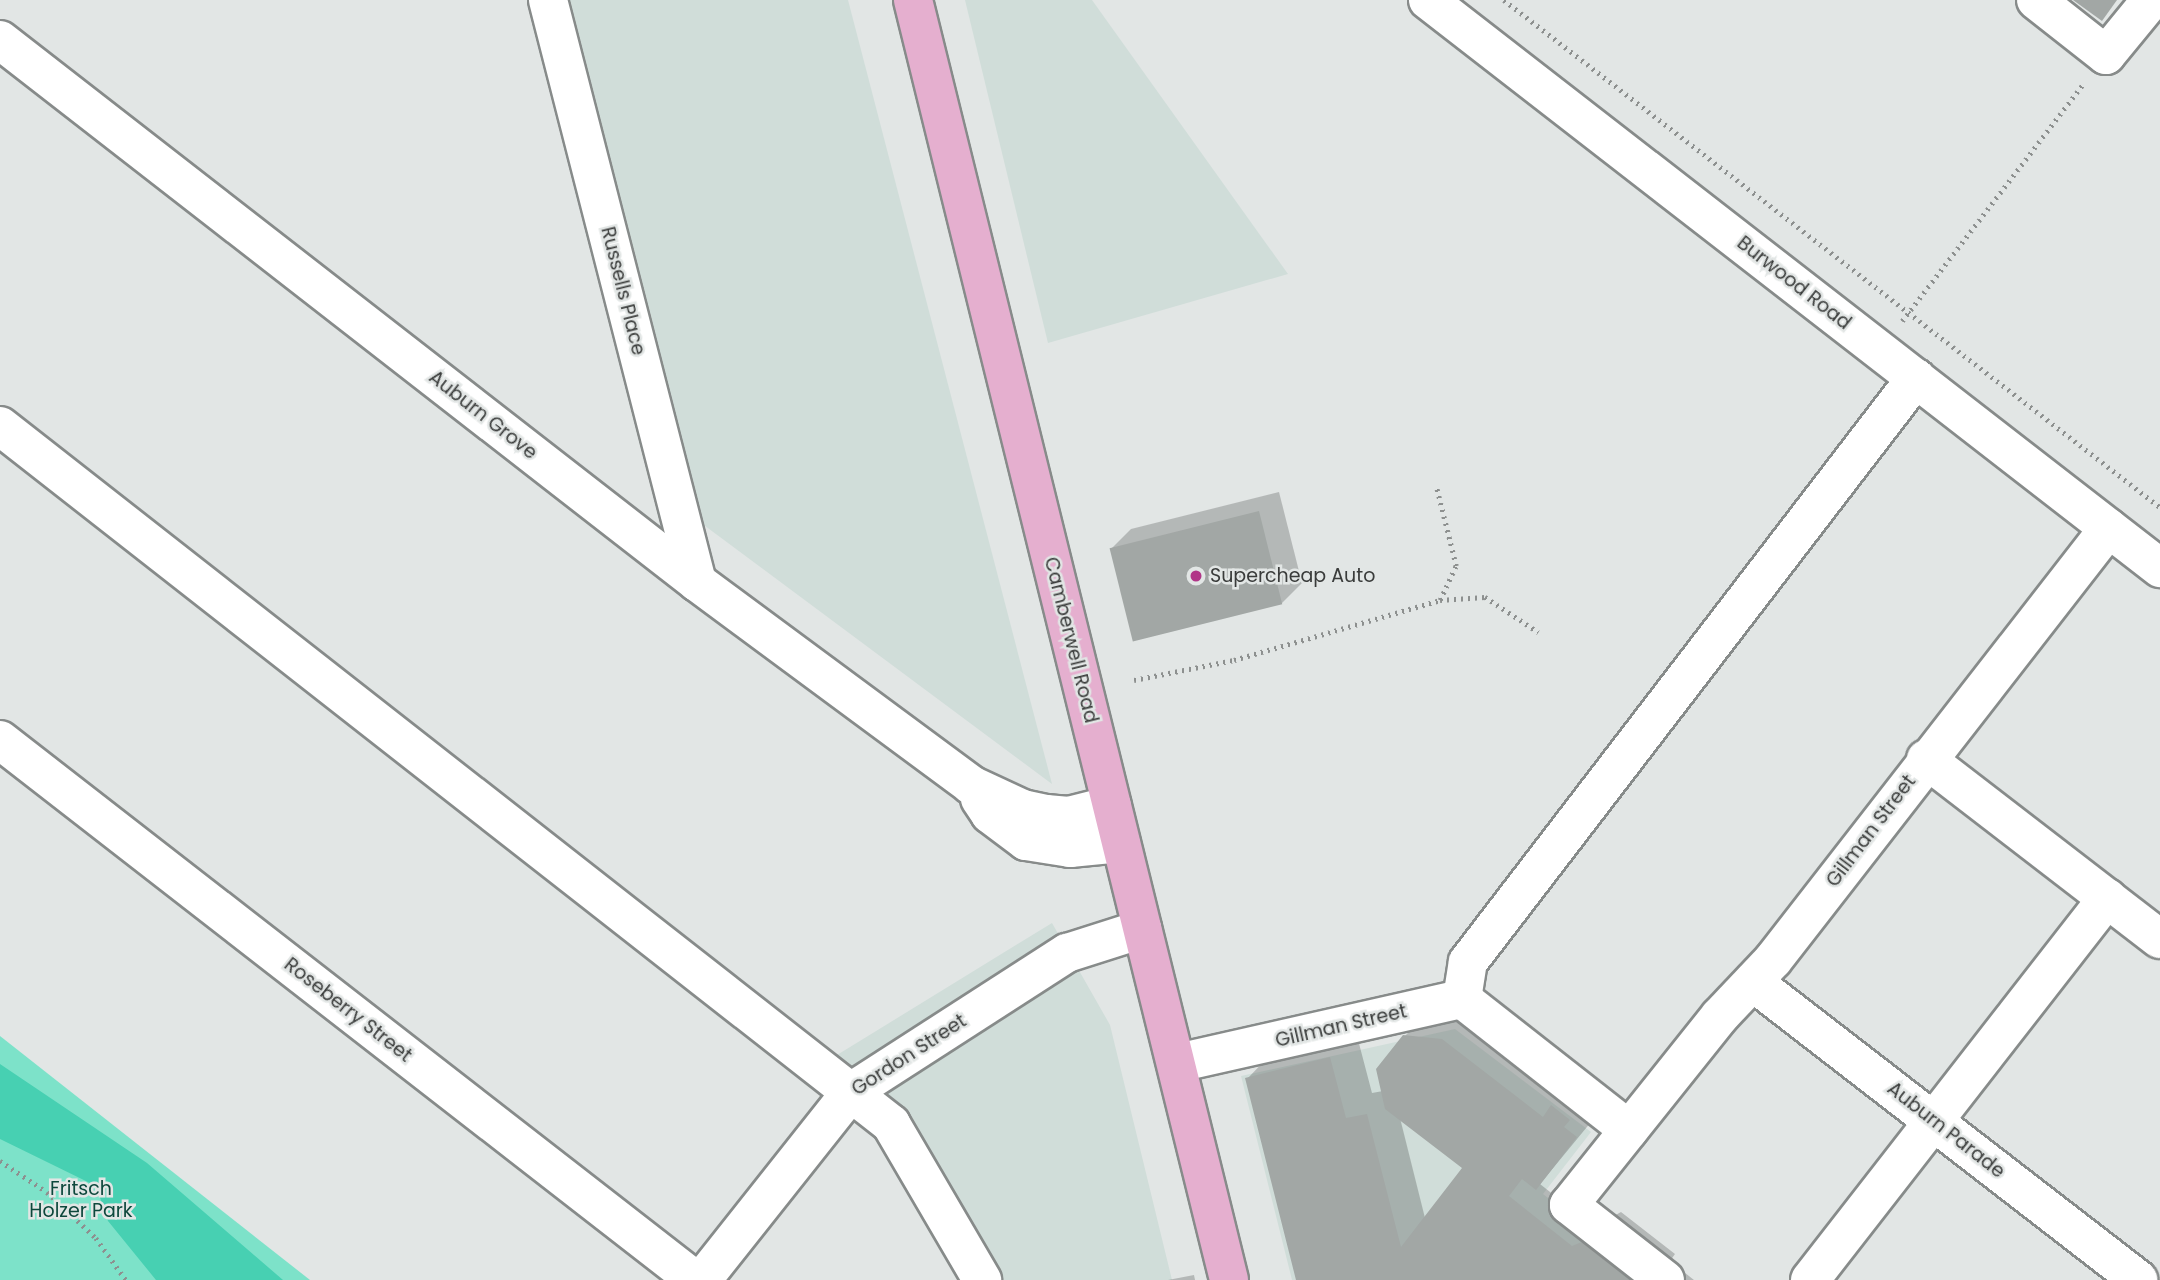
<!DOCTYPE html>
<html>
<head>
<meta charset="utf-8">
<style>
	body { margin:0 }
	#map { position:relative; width:2160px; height:1280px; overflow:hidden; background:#e2e6e5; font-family:Poppins,sans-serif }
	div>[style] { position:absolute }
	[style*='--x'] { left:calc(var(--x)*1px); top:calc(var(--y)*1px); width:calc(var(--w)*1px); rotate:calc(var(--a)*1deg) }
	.built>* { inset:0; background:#d0ddd9 }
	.green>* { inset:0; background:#7de2c9 }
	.forest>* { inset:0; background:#47d0b2 }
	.shadow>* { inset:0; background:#0003 }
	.building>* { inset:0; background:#a2a7a5; transform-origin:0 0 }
	.path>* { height:4.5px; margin-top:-2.25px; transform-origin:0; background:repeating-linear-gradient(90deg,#8d908f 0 2px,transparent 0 7px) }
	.roads { filter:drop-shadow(2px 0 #878b8a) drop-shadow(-2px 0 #878b8a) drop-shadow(0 2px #878b8a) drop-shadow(0 -2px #878b8a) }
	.minor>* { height:38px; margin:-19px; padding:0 19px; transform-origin:19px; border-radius:19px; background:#fff }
	.major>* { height:38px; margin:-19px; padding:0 19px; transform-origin:19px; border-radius:19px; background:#e5afcf }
	.dots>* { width:19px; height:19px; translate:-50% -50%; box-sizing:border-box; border:4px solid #e2e6e5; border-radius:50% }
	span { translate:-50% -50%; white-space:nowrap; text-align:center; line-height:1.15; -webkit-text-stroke:5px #e2e6e5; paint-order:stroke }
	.street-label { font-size:19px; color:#3a3c3b }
	.poi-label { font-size:19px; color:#3a3c3b }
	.left { translate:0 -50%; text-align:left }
	.park-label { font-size:19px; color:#0d483c }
</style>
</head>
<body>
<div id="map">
	<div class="built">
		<i style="clip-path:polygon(563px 0,848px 0,1052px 784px,689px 514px)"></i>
		<i style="clip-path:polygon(965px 0,1092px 0,1288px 274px,1048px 343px)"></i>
		<i style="clip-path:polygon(1052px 923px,1110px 1025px,1172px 1280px,970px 1280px,888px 1146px,812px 1086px,837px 1055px)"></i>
		<i style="clip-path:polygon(1455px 1029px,1591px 1132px,1543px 1194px,1652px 1280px,1292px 1280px,1241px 1076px)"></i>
	</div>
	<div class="green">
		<i style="clip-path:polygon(0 1036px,310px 1280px,0 1280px)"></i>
	</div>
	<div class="forest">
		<i style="clip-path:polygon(0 1064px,147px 1163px,283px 1280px,156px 1280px,108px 1221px,96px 1186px,0 1139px)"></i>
	</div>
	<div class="shadow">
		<i style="clip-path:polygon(1279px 492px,1302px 583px,1282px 603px,1111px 549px,1131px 529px)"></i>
		<i style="clip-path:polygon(evenodd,1425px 1015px,1463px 1019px,1596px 1116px,1540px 1184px,1594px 1227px,1621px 1212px,1675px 1254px,1670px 1261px,1694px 1280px,1298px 1280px,1247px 1079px,1273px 1052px,1356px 1032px,1372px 1093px,1383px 1091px,1405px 1036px,1425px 1015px,1400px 1118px,1464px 1168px,1425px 1218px,1400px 1118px)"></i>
		<i style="clip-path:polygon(1194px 1275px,1195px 1280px,1168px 1280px)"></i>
	</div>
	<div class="building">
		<i style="clip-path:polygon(2073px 0,2117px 0,2102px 21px)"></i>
		<i style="left:1259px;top:511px;width:96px;height:154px;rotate:76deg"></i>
		<i style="clip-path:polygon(1403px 1035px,1442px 1039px,1543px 1117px,1551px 1105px,1570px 1120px,1564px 1127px,1577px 1137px,1536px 1190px,1522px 1179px,1509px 1196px,1572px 1246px,1594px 1237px,1649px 1280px,1296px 1280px,1245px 1078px,1330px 1057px,1346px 1118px,1367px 1114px,1401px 1247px,1462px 1168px,1385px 1109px,1376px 1069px)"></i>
	</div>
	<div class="path">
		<i style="--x:1504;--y:0;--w:829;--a:37.7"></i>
		<i style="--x:1902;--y:321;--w:300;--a:-52.6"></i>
		<i style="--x:1440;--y:600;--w:45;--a:-3.8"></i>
		<i style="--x:1485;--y:597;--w:64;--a:33.4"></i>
		<i style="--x:1134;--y:680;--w:102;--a:-11.3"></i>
		<i style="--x:1234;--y:660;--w:215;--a:-16.2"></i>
		<i style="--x:1440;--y:600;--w:38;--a:-65"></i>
		<i style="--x:1456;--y:566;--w:82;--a:-104"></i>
		<i style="--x:0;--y:1161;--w:56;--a:33.4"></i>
		<i style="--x:47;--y:1192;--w:67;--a:43.2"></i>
		<i style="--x:96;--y:1238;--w:52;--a:54.5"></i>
	</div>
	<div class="roads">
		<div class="minor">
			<i style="--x:548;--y:0;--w:601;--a:75.64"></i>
			<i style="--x:1428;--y:0;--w:927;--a:37.81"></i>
			<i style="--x:2036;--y:0;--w:89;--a:38.2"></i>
			<i style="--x:2106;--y:55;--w:71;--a:-50.7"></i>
			<i style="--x:0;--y:40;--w:883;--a:37.87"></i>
			<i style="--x:697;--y:582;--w:341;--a:36.5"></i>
			<i style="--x:971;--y:785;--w:57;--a:24.8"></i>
			<i style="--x:1023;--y:809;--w:24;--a:12"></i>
			<i style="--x:1046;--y:814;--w:23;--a:5"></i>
			<i style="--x:1069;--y:816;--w:44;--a:-14.3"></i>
			<i style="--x:0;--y:426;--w:1132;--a:38.07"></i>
			<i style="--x:891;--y:1124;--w:181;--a:59.7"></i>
			<i style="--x:0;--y:740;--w:880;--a:37.85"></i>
			<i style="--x:1926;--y:759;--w:295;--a:37.6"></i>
			<i style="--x:980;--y:799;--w:18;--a:56"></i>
			<i style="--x:990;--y:814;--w:45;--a:36.9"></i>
			<i style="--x:1026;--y:841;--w:45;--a:9"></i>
			<i style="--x:1070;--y:848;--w:51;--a:-5.6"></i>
			<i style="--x:1753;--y:982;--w:487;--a:37.7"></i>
			<i style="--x:1462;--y:999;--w:37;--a:-81"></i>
			<i style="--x:1468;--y:962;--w:736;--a:-52.51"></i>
			<i style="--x:1177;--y:1063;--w:292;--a:-12.7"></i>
			<i style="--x:1462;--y:999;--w:212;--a:38.1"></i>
			<i style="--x:702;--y:1280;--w:240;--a:-51.6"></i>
			<i style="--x:851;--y:1092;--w:257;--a:-32.8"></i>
			<i style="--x:1067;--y:953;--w:79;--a:-17.7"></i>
			<i style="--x:1665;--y:1280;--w:122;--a:-142"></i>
			<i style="--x:1569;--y:1205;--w:242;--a:-51.4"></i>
			<i style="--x:1720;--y:1016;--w:77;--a:-46.6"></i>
			<i style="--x:1773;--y:960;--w:547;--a:-52.13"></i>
			<i style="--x:1810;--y:1280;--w:484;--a:-52.1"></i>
		</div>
		<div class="major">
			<i style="--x:913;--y:0;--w:1318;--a:76.13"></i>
		</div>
	</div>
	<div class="dots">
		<i style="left:1196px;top:576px;background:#b13688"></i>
	</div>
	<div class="street-label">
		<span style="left:1794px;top:283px;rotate:38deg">Burwood Road</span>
		<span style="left:623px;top:291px;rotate:76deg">Russells Place</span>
		<span style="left:483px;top:415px;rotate:38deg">Auburn Grove</span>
		<span style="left:1071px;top:640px;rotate:76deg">Camberwell Road</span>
		<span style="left:1871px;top:831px;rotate:-53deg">Gillman Street</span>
		<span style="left:348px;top:1010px;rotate:38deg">Roseberry Street</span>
		<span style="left:1341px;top:1026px;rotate:-13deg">Gillman Street</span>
		<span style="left:909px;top:1055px;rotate:-33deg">Gordon Street</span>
		<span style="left:1946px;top:1130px;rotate:38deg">Auburn Parade</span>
	</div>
	<div class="poi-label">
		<span class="left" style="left:1210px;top:576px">Supercheap Auto</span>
	</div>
	<div class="park-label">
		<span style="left:81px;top:1200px">Fritsch<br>Holzer Park</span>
	</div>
</div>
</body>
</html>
